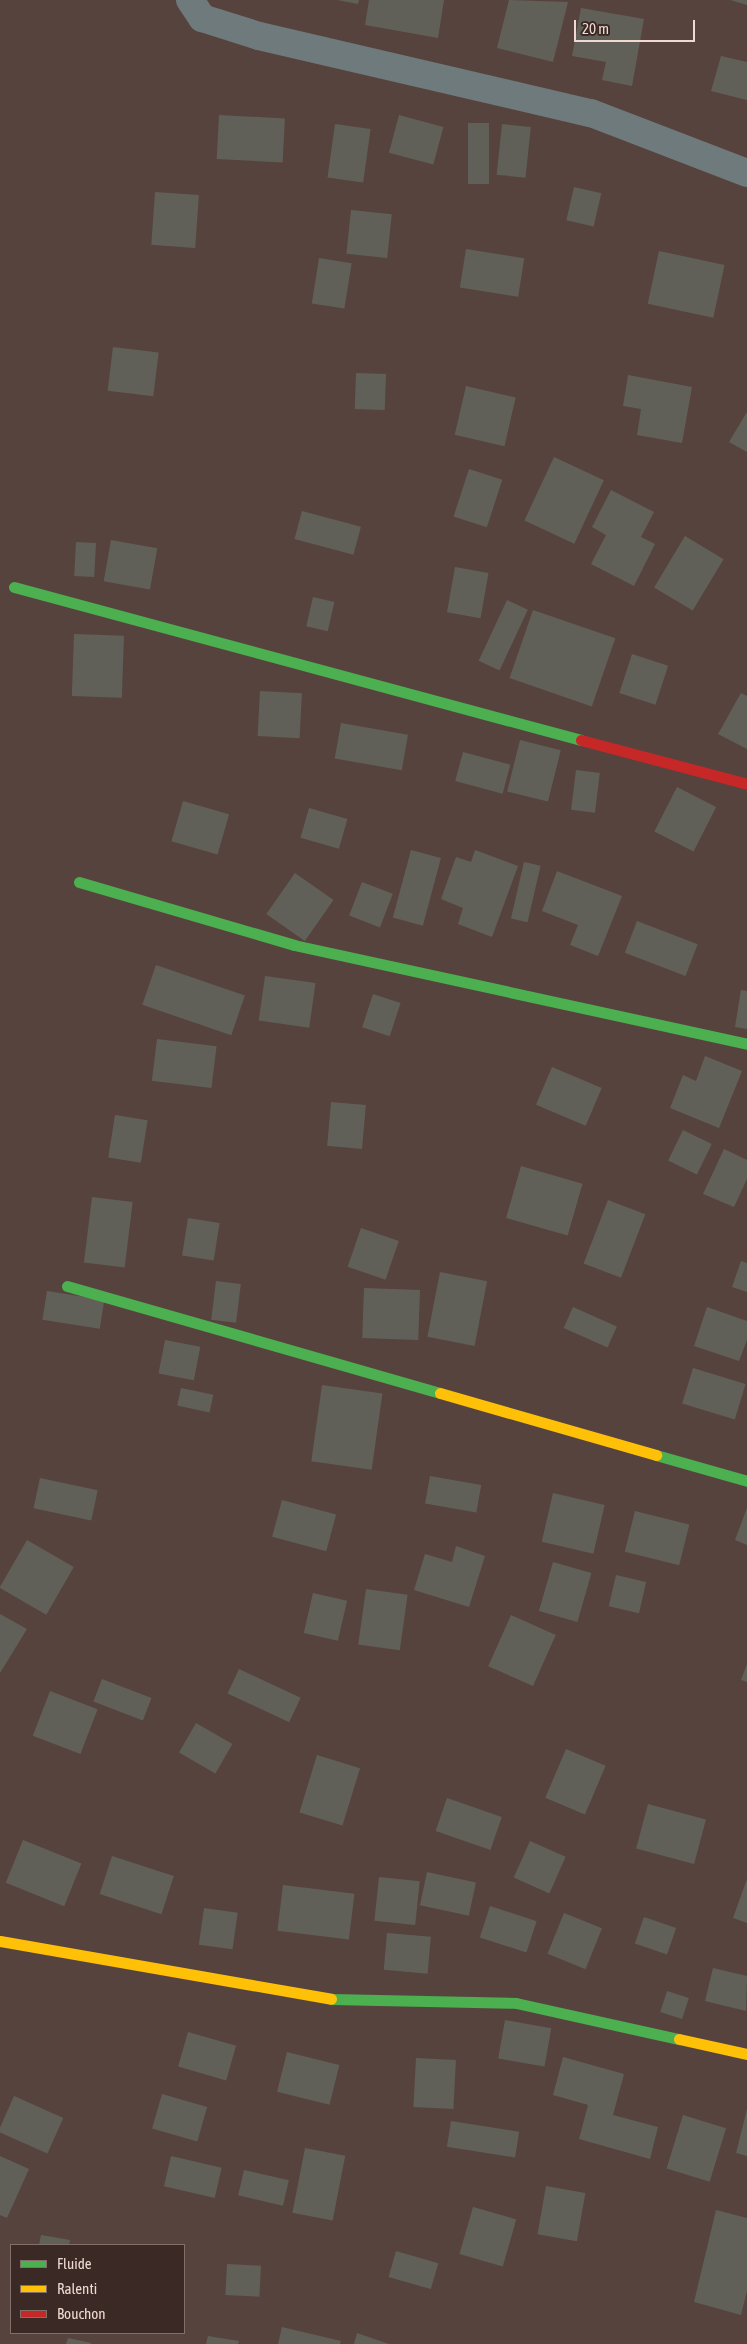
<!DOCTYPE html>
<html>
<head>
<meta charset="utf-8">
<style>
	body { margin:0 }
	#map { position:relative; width:747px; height:2344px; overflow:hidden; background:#57433d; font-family:"Asap Condensed",sans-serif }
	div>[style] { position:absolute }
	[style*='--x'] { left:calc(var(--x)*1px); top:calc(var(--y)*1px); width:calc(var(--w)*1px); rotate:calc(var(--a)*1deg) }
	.building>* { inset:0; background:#616058; transform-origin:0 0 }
	.street>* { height:28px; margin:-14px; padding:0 14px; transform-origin:14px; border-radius:14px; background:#6f7a7c }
	.fast>* { height:11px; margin:-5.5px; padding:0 5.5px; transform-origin:5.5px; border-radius:5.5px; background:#4caf50 }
	.slow>* { height:11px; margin:-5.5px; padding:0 5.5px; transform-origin:5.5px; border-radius:5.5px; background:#ffc107 }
	.jam>* { height:11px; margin:-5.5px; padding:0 5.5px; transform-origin:5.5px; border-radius:5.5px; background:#c62828 }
	span { translate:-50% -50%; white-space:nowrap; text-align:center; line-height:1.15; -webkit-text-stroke:4px #3a2924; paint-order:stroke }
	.legend { position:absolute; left:10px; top:2244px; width:175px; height:90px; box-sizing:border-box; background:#3a2924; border:1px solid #836f6a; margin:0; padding:6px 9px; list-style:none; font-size:15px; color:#f0d9d2 }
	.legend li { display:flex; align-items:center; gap:10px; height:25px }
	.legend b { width:25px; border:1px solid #836f6a }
	.scale { position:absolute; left:574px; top:20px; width:121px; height:22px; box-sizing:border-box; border:2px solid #f0d9d2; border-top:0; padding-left:6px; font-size:15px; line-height:18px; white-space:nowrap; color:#f0d9d2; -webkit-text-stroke:4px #3a2924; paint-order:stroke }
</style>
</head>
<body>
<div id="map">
	<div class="building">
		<i style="clip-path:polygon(337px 0,359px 0,358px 4px)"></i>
		<i style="clip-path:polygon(369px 0,444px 0,438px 38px,365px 25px)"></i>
		<i style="clip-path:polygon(509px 0,568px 2px,553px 62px,497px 48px)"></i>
		<i style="clip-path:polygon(730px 0,747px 0,747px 5px)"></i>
		<i style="clip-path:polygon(581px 8px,644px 19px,632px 86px,602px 80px,606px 62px,572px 56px)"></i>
		<i style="clip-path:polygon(721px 56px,747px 62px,747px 100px,711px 91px)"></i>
		<i style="left:219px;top:115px;width:66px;height:44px;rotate:3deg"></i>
		<i style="left:399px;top:115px;width:46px;height:39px;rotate:15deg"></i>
		<i style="left:468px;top:123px;width:21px;height:61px"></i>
		<i style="left:335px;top:124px;width:36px;height:54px;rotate:8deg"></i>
		<i style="left:502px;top:124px;width:29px;height:51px;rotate:6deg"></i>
		<i style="left:574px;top:187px;width:28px;height:34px;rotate:13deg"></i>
		<i style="left:155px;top:192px;width:44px;height:53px;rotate:4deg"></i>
		<i style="left:351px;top:210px;width:41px;height:44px;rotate:6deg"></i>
		<i style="left:466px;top:249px;width:59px;height:39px;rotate:9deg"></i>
		<i style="left:659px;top:251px;width:67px;height:54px;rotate:12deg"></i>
		<i style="left:319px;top:258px;width:33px;height:46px;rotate:9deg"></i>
		<i style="left:113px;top:347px;width:46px;height:44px;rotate:7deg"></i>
		<i style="left:356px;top:373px;width:30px;height:36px;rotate:2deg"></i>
		<i style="clip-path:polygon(628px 375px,692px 387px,682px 443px,637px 435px,641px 409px,623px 406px)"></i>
		<i style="left:466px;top:386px;width:51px;height:50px;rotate:13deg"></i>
		<i style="clip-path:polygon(747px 412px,747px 452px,729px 442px)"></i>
		<i style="left:554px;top:457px;width:55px;height:70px;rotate:25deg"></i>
		<i style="left:469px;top:469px;width:35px;height:50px;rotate:18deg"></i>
		<i style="clip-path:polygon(611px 490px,654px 512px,641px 537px,655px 544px,634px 586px,591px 564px,606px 535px,592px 527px)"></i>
		<i style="left:302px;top:511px;width:61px;height:29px;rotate:15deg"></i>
		<i style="left:685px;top:536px;width:45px;height:60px;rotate:31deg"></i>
		<i style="left:111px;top:540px;width:47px;height:42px;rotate:10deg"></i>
		<i style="left:76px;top:542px;width:20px;height:34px;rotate:3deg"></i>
		<i style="left:455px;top:567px;width:34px;height:46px;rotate:10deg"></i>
		<i style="left:313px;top:597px;width:22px;height:30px;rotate:13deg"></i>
		<i style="left:507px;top:600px;width:23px;height:67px;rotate:25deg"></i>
		<i style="left:533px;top:610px;width:87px;height:72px;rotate:19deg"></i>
		<i style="left:74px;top:634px;width:50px;height:62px;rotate:2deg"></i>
		<i style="left:632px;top:654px;width:38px;height:41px;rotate:18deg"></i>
		<i style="left:260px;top:691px;width:42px;height:45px;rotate:3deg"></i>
		<i style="clip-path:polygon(741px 693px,747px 696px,747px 749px,718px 734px)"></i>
		<i style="left:341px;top:723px;width:68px;height:36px;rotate:10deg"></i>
		<i style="left:520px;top:740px;width:42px;height:53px;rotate:14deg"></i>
		<i style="left:463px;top:752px;width:49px;height:30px;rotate:15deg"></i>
		<i style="left:576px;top:770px;width:24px;height:40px;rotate:7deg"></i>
		<i style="left:677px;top:787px;width:44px;height:50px;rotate:27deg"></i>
		<i style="left:183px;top:801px;width:48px;height:42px;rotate:16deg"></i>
		<i style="left:309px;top:808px;width:40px;height:31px;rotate:16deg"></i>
		<i style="left:411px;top:850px;width:31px;height:70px;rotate:15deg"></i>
		<i style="clip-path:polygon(475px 850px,518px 866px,492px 937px,458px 924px,463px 908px,441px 899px,456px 857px,471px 862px)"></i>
		<i style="left:524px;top:862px;width:17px;height:58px;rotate:13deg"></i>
		<i style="clip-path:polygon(557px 871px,622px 896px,598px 956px,570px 945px,578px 925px,542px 911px)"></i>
		<i style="left:295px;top:873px;width:47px;height:50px;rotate:35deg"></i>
		<i style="left:362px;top:882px;width:33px;height:36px;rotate:21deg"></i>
		<i style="left:637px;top:921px;width:65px;height:34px;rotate:21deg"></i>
		<i style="left:156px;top:965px;width:94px;height:42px;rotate:19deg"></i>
		<i style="left:265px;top:976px;width:51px;height:45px;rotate:8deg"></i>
		<i style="clip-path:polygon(741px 990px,747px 991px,747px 1029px,735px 1027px)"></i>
		<i style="left:373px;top:994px;width:29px;height:35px;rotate:18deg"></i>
		<i style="left:157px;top:1039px;width:60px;height:42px;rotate:7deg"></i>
		<i style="clip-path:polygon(705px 1056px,742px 1071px,719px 1128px,670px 1108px,683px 1075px,696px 1081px)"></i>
		<i style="left:552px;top:1067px;width:54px;height:41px;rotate:23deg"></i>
		<i style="left:331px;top:1102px;width:35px;height:44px;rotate:5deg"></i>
		<i style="left:115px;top:1115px;width:33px;height:43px;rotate:9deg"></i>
		<i style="left:683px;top:1130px;width:32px;height:34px;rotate:26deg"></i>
		<i style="clip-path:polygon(724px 1149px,747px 1160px,747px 1179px,734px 1207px,703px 1194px)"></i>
		<i style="left:521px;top:1166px;width:64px;height:54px;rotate:16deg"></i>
		<i style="left:92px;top:1197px;width:41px;height:66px;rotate:7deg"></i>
		<i style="left:608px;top:1200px;width:40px;height:68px;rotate:21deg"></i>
		<i style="left:188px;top:1218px;width:32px;height:38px;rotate:9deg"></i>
		<i style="left:361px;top:1228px;width:40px;height:41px;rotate:19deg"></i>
		<i style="clip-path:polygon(741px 1261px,747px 1263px,747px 1292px,732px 1287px)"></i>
		<i style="left:440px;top:1272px;width:48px;height:66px;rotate:11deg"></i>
		<i style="left:216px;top:1281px;width:25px;height:39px;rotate:7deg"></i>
		<i style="left:364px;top:1288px;width:56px;height:50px;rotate:2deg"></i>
		<i style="left:47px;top:1291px;width:58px;height:29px;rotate:9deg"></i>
		<i style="left:573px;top:1307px;width:48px;height:23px;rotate:24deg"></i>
		<i style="clip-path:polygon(707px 1307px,747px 1321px,747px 1340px,739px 1361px,694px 1346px)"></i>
		<i style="left:165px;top:1340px;width:36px;height:34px;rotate:11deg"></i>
		<i style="left:693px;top:1368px;width:55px;height:37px;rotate:17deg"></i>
		<i style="left:322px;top:1385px;width:61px;height:77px;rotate:8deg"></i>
		<i style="left:181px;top:1388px;width:33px;height:18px;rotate:12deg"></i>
		<i style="left:430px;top:1476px;width:52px;height:28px;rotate:10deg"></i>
		<i style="left:40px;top:1478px;width:59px;height:31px;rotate:12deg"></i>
		<i style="left:553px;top:1493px;width:53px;height:50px;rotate:13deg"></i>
		<i style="left:282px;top:1500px;width:56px;height:38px;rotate:15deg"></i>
		<i style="clip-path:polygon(747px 1508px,747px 1545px,735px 1540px)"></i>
		<i style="left:635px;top:1511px;width:56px;height:42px;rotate:14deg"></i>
		<i style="left:27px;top:1540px;width:54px;height:55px;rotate:30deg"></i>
		<i style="clip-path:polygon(456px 1546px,485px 1556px,469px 1607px,414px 1590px,425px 1554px,452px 1562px)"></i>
		<i style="left:553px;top:1562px;width:40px;height:51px;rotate:16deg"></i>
		<i style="left:616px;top:1575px;width:31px;height:32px;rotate:13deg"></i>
		<i style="left:366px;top:1589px;width:42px;height:56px;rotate:8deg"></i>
		<i style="left:313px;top:1593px;width:35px;height:41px;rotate:13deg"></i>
		<i style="clip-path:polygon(0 1614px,27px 1629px,0 1673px)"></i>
		<i style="left:511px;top:1615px;width:49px;height:56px;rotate:24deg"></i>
		<i style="clip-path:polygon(747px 1664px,747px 1682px,741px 1680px)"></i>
		<i style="left:239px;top:1669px;width:68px;height:27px;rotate:25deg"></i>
		<i style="left:102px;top:1679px;width:53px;height:24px;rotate:21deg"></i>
		<i style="left:50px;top:1691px;width:51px;height:48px;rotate:21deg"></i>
		<i style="left:196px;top:1723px;width:42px;height:34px;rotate:30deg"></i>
		<i style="left:566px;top:1749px;width:43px;height:53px;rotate:23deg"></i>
		<i style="left:317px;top:1755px;width:45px;height:60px;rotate:17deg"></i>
		<i style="left:447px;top:1798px;width:58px;height:35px;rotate:19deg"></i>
		<i style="left:648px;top:1804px;width:60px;height:46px;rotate:15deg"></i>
		<i style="left:23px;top:1840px;width:63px;height:46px;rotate:22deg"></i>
		<i style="left:530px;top:1841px;width:39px;height:40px;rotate:24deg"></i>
		<i style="left:112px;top:1856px;width:65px;height:40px;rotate:18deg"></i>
		<i style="left:427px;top:1872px;width:50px;height:34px;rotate:12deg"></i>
		<i style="left:379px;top:1877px;width:41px;height:44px;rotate:6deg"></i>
		<i style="clip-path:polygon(747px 1879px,747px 1923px,733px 1918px)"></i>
		<i style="left:283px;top:1885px;width:72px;height:46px;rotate:7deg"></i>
		<i style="left:490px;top:1906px;width:49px;height:33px;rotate:18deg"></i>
		<i style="left:204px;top:1908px;width:34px;height:37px;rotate:8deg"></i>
		<i style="left:564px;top:1913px;width:41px;height:44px;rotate:22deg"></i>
		<i style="left:644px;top:1917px;width:34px;height:28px;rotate:19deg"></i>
		<i style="left:387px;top:1933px;width:44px;height:37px;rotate:5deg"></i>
		<i style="clip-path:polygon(713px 1968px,747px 1976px,746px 2011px,705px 2001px)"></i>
		<i style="left:667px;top:1991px;width:23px;height:22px;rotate:18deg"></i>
		<i style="left:505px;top:2020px;width:47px;height:39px;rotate:10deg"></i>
		<i style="left:188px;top:2032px;width:50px;height:36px;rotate:16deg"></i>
		<i style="left:287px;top:2052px;width:54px;height:41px;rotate:14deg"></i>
		<i style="clip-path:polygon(563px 2057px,624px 2074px,613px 2115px,658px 2127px,650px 2159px,579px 2139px,588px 2105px,553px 2095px)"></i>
		<i style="left:416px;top:2058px;width:40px;height:49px;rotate:3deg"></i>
		<i style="left:162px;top:2094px;width:47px;height:36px;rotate:16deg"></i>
		<i style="left:14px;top:2096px;width:54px;height:39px;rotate:24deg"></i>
		<i style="clip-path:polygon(747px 2109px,747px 2156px,736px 2153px)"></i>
		<i style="left:683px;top:2115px;width:45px;height:56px;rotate:17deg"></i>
		<i style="left:451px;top:2121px;width:69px;height:26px;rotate:9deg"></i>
		<i style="left:305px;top:2148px;width:41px;height:66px;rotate:11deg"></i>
		<i style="clip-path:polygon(0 2156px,29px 2169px,7px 2218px,0 2215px)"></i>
		<i style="left:171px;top:2156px;width:52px;height:31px;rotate:13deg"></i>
		<i style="left:244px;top:2170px;width:46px;height:26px;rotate:13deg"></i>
		<i style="left:546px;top:2186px;width:40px;height:49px;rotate:10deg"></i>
		<i style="left:473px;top:2207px;width:45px;height:49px;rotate:16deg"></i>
		<i style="clip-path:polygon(716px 2210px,747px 2218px,747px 2291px,741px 2315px,694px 2302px)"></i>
		<i style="clip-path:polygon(41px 2235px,70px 2240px,69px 2245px,39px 2245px)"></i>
		<i style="left:396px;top:2251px;width:44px;height:27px;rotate:16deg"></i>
		<i style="left:227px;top:2264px;width:34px;height:31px;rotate:3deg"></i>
		<i style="clip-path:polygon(282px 2327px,341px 2341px,340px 2344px,278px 2344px)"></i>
		<i style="clip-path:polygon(357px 2333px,389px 2344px,354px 2344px)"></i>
		<i style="clip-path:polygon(208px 2336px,239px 2341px,238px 2344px,206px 2344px)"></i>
		<i style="clip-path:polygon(68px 2338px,91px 2343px,91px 2344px,66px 2344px)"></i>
	</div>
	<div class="street">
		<i style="--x:190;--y:0;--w:22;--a:56"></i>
		<i style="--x:202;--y:18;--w:60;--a:17.5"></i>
		<i style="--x:259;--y:36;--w:341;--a:13.1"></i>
		<i style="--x:591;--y:113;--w:167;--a:21"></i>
	</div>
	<div class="fast">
		<i style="--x:14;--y:587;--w:587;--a:15.1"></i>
		<i style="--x:79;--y:882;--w:224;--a:16.3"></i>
		<i style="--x:294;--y:945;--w:464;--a:12.3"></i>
		<i style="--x:67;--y:1286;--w:388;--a:16"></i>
		<i style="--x:656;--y:1455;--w:95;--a:15.9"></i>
		<i style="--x:331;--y:1999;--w:185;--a:1.2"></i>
		<i style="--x:516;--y:2003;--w:167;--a:12.5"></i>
	</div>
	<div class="slow">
		<i style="--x:440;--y:1393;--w:225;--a:16"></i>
		<i style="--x:0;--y:1941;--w:336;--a:9.9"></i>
		<i style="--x:679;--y:2039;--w:70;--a:12.4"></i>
	</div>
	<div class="jam">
		<i style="--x:581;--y:740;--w:172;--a:14.8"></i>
	</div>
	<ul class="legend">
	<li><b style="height:6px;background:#4caf50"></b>Fluide</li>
	<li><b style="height:6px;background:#ffc107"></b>Ralenti</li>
	<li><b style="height:6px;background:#c62828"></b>Bouchon</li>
	</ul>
	<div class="scale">20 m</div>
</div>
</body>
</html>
